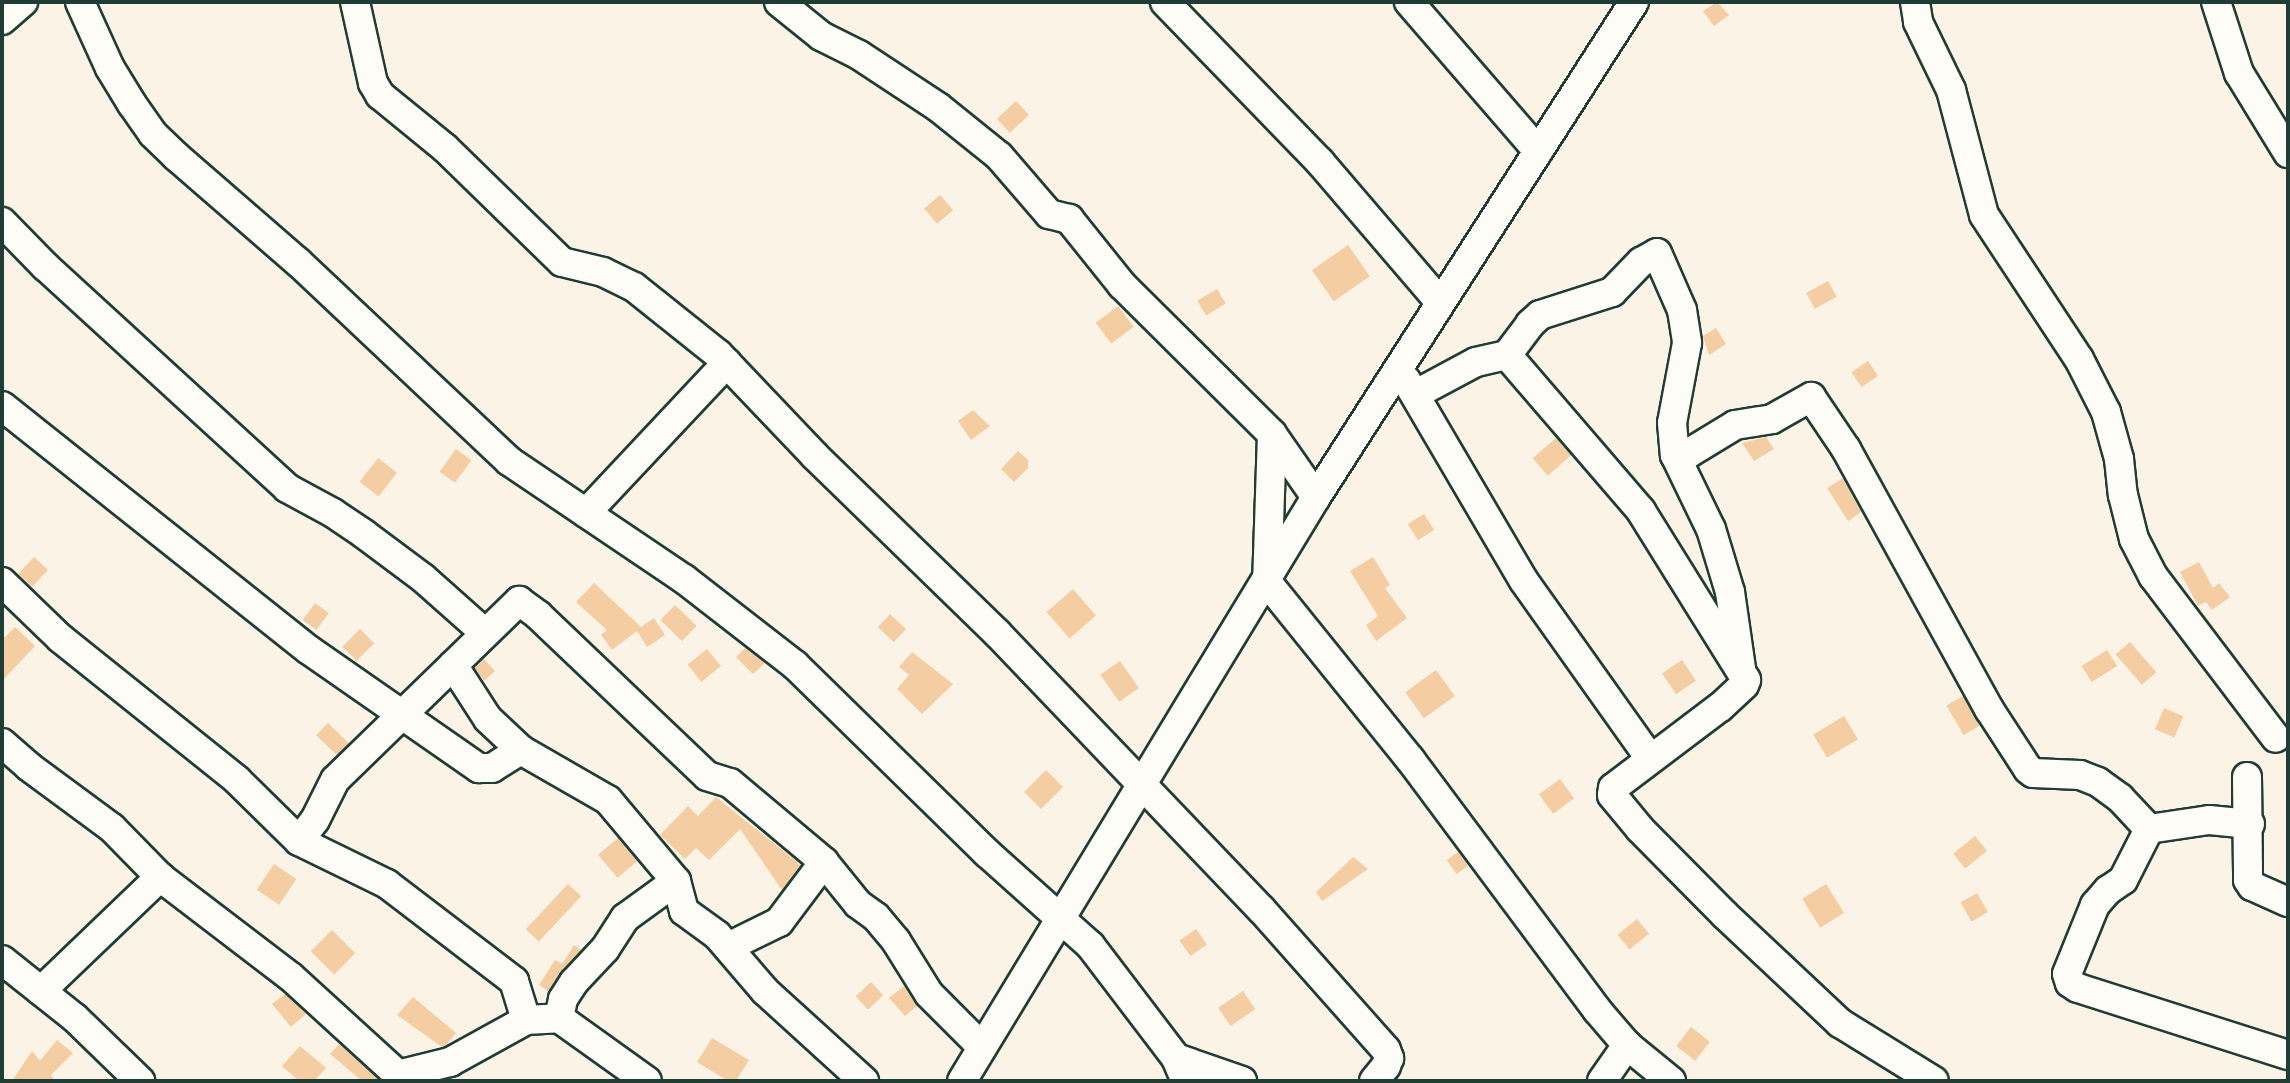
<!DOCTYPE html>
<html>
<head>
<meta charset="utf-8">
<style>
	body { margin:0 }
	#map { position:relative; width:2290px; height:1083px; overflow:hidden; background:#fbf3e6; font-family:"Indie Flower",sans-serif }
	div>[style] { position:absolute }
	[style*='--x'] { left:calc(var(--x)*1px); top:calc(var(--y)*1px); width:calc(var(--w)*1px); rotate:calc(var(--a)*1deg) }
	.building>* { inset:0; background:#f4cda3; transform-origin:0 0 }
	.roads { filter:drop-shadow(2px 0 #1f3d34) drop-shadow(-2px 0 #1f3d34) drop-shadow(0 2px #1f3d34) drop-shadow(0 -2px #1f3d34) }
	.minor>* { height:28px; margin:-14px; padding:0 14px; transform-origin:14px; border-radius:14px; background:#fdfcf7 }
	span { translate:-50% -50%; white-space:nowrap; text-align:center; line-height:1.15; -webkit-text-stroke:8px #fdfcf7; paint-order:stroke }
	.frame { position:absolute; inset:0; border:4px solid #1f3d34; pointer-events:none }
</style>
</head>
<body>
<div id="map">
	<div class="building">
		<i style="clip-path:polygon(1717px 2px,1729px 15px,1714px 26px,1703px 11px)"></i>
		<i style="left:1016px;top:101px;width:19px;height:26px;rotate:47deg"></i>
		<i style="left:940px;top:195px;width:20px;height:21px;rotate:49deg"></i>
		<i style="left:1348px;top:245px;width:38px;height:44px;rotate:55deg"></i>
		<i style="left:1828px;top:281px;width:18px;height:25px;rotate:61deg"></i>
		<i style="left:1217px;top:289px;width:17px;height:23px;rotate:59deg"></i>
		<i style="left:1118px;top:306px;width:26px;height:28px;rotate:53deg"></i>
		<i style="clip-path:polygon(1716px 328px,1726px 344px,1709px 355px,1703px 336px)"></i>
		<i style="left:1868px;top:361px;width:18px;height:20px;rotate:56deg"></i>
		<i style="clip-path:polygon(973px 410px,990px 426px,971px 440px,958px 421px)"></i>
		<i style="clip-path:polygon(1766px 437px,1774px 449px,1754px 461px,1742px 443px)"></i>
		<i style="left:1556px;top:438px;width:23px;height:31px;rotate:49deg"></i>
		<i style="left:456px;top:449px;width:19px;height:28px;rotate:36deg"></i>
		<i style="clip-path:polygon(1018px 451px,1028px 460px,1028px 468px,1014px 482px,1001px 469px)"></i>
		<i style="left:378px;top:458px;width:24px;height:30px;rotate:38deg"></i>
		<i style="clip-path:polygon(1843px 478px,1861px 512px,1848px 521px,1827px 488px)"></i>
		<i style="left:1424px;top:514px;width:19px;height:19px;rotate:58deg"></i>
		<i style="left:34px;top:557px;width:19px;height:23px;rotate:43deg"></i>
		<i style="clip-path:polygon(1373px 557px,1390px 585px,1385px 588px,1407px 618px,1376px 641px,1366px 625px,1378px 616px,1350px 571px)"></i>
		<i style="clip-path:polygon(2199px 562px,2213px 588px,2219px 583px,2230px 597px,2212px 610px,2206px 602px,2198px 606px,2180px 572px)"></i>
		<i style="clip-path:polygon(594px 583px,641px 627px,654px 618px,665px 635px,647px 647px,637px 631px,612px 650px,601px 635px,607px 630px,576px 602px)"></i>
		<i style="left:1073px;top:589px;width:35px;height:35px;rotate:49deg"></i>
		<i style="left:315px;top:603px;width:17px;height:21px;rotate:36deg"></i>
		<i style="left:675px;top:605px;width:30px;height:21px;rotate:44deg"></i>
		<i style="left:890px;top:614px;width:22px;height:18px;rotate:43deg"></i>
		<i style="clip-path:polygon(15px 627px,35px 646px,2px 681px,2px 640px)"></i>
		<i style="left:360px;top:629px;width:20px;height:25px;rotate:45deg"></i>
		<i style="left:2130px;top:642px;width:40px;height:19px;rotate:49deg"></i>
		<i style="clip-path:polygon(745px 648px,765px 663px,753px 674px,736px 657px)"></i>
		<i style="left:707px;top:649px;width:22px;height:25px;rotate:51deg"></i>
		<i style="left:2107px;top:650px;width:19px;height:30px;rotate:58deg"></i>
		<i style="clip-path:polygon(912px 652px,953px 684px,922px 714px,897px 689px,909px 675px,899px 667px)"></i>
		<i style="clip-path:polygon(484px 659px,495px 671px,484px 681px,475px 668px)"></i>
		<i style="left:1682px;top:660px;width:25px;height:24px;rotate:56deg"></i>
		<i style="left:1120px;top:661px;width:33px;height:24px;rotate:55deg"></i>
		<i style="left:1436px;top:670px;width:32px;height:38px;rotate:54deg"></i>
		<i style="left:1963px;top:696px;width:34px;height:19px;rotate:60deg"></i>
		<i style="left:2164px;top:708px;width:21px;height:23px;rotate:23deg"></i>
		<i style="left:1844px;top:716px;width:27px;height:36px;rotate:59deg"></i>
		<i style="left:328px;top:723px;width:29px;height:17px;rotate:44deg"></i>
		<i style="left:1046px;top:770px;width:24px;height:31px;rotate:45deg"></i>
		<i style="left:1560px;top:779px;width:24px;height:26px;rotate:54deg"></i>
		<i style="clip-path:polygon(716px 797px,796px 861px,800px 866px,782px 890px,740px 829px,709px 860px,696px 848px,685px 859px,660px 835px,688px 806px,698px 816px)"></i>
		<i style="left:1975px;top:836px;width:19px;height:28px;rotate:51deg"></i>
		<i style="left:618px;top:838px;width:30px;height:26px;rotate:50deg"></i>
		<i style="left:1458px;top:852px;width:17px;height:14px;rotate:54deg"></i>
		<i style="clip-path:polygon(1353px 857px,1368px 869px,1322px 901px,1316px 892px)"></i>
		<i style="left:274px;top:864px;width:27px;height:31px;rotate:34deg"></i>
		<i style="left:568px;top:884px;width:18px;height:62px;rotate:43deg"></i>
		<i style="left:1826px;top:884px;width:34px;height:28px;rotate:58deg"></i>
		<i style="left:1977px;top:893px;width:22px;height:19px;rotate:60deg"></i>
		<i style="left:1637px;top:919px;width:19px;height:25px;rotate:51deg"></i>
		<i style="left:1196px;top:929px;width:19px;height:20px;rotate:55deg"></i>
		<i style="left:332px;top:930px;width:33px;height:30px;rotate:45deg"></i>
		<i style="clip-path:polygon(574px 945px,581px 950px,548px 991px,539px 985px,555px 960px,562px 964px)"></i>
		<i style="left:871px;top:982px;width:18px;height:21px;rotate:47deg"></i>
		<i style="clip-path:polygon(904px 986px,917px 1006px,905px 1016px,889px 998px)"></i>
		<i style="left:1243px;top:991px;width:22px;height:30px;rotate:56deg"></i>
		<i style="clip-path:polygon(285px 994px,306px 1014px,291px 1027px,272px 1004px)"></i>
		<i style="clip-path:polygon(413px 997px,456px 1033px,447px 1044px,442px 1047px,397px 1015px)"></i>
		<i style="left:1691px;top:1027px;width:24px;height:24px;rotate:38deg"></i>
		<i style="clip-path:polygon(712px 1038px,749px 1060px,736px 1081px,728px 1081px,697px 1062px)"></i>
		<i style="clip-path:polygon(57px 1040px,73px 1053px,51px 1075px,55px 1081px,12px 1081px,32px 1051px,40px 1061px)"></i>
		<i style="clip-path:polygon(339px 1044px,380px 1081px,362px 1081px,330px 1054px)"></i>
		<i style="clip-path:polygon(300px 1046px,326px 1068px,314px 1081px,299px 1081px,282px 1066px)"></i>
	</div>
	<div class="roads">
		<div class="minor">
			<i style="--x:80;--y:2;--w:72;--a:65.6"></i>
			<i style="--x:110;--y:68;--w:42;--a:58.6"></i>
			<i style="--x:132;--y:104;--w:37;--a:55"></i>
			<i style="--x:153;--y:134;--w:33;--a:44"></i>
			<i style="--x:177;--y:157;--w:160;--a:41"></i>
			<i style="--x:298;--y:262;--w:290;--a:43.3"></i>
			<i style="--x:509;--y:461;--w:211;--a:34"></i>
			<i style="--x:684;--y:579;--w:140;--a:37.8"></i>
			<i style="--x:795;--y:665;--w:269;--a:44.4"></i>
			<i style="--x:987;--y:853;--w:138;--a:41.8"></i>
			<i style="--x:1090;--y:945;--w:142;--a:52.7"></i>
			<i style="--x:1176;--y:1058;--w:25;--a:67"></i>
			<i style="--x:355;--y:2;--w:83;--a:77.5"></i>
			<i style="--x:373;--y:83;--w:14;--a:60"></i>
			<i style="--x:380;--y:95;--w:84;--a:39.2"></i>
			<i style="--x:445;--y:148;--w:163;--a:44.3"></i>
			<i style="--x:562;--y:262;--w:42;--a:13.7"></i>
			<i style="--x:603;--y:272;--w:34;--a:26"></i>
			<i style="--x:634;--y:287;--w:107;--a:38.6"></i>
			<i style="--x:718;--y:354;--w:141;--a:46.4"></i>
			<i style="--x:815;--y:456;--w:254;--a:44.2"></i>
			<i style="--x:997;--y:633;--w:382;--a:46.3"></i>
			<i style="--x:1261;--y:909;--w:188;--a:48.4"></i>
			<i style="--x:1386;--y:1050;--w:9;--a:69"></i>
			<i style="--x:1389;--y:1058;--w:9;--a:111"></i>
			<i style="--x:1386;--y:1066;--w:19;--a:129"></i>
			<i style="--x:779;--y:2;--w:54;--a:39"></i>
			<i style="--x:821;--y:36;--w:42;--a:26.6"></i>
			<i style="--x:859;--y:55;--w:95;--a:33.4"></i>
			<i style="--x:938;--y:107;--w:78;--a:38.8"></i>
			<i style="--x:999;--y:156;--w:77;--a:49.2"></i>
			<i style="--x:1049;--y:214;--w:21;--a:14"></i>
			<i style="--x:1069;--y:219;--w:85;--a:51.2"></i>
			<i style="--x:1122;--y:285;--w:211;--a:44.8"></i>
			<i style="--x:1272;--y:434;--w:77;--a:55.1"></i>
			<i style="--x:1165;--y:2;--w:223;--a:45.9"></i>
			<i style="--x:1320;--y:162;--w:184;--a:49.4"></i>
			<i style="--x:1409;--y:2;--w:197;--a:49.1"></i>
			<i style="--x:1915;--y:2;--w:20;--a:81"></i>
			<i style="--x:1918;--y:22;--w:76;--a:64.1"></i>
			<i style="--x:1951;--y:90;--w:129;--a:75.2"></i>
			<i style="--x:1984;--y:215;--w:173;--a:56.6"></i>
			<i style="--x:2079;--y:359;--w:59;--a:63"></i>
			<i style="--x:2106;--y:412;--w:49;--a:74.5"></i>
			<i style="--x:2119;--y:459;--w:36;--a:84"></i>
			<i style="--x:2123;--y:495;--w:45;--a:76"></i>
			<i style="--x:2134;--y:539;--w:42;--a:62.8"></i>
			<i style="--x:2153;--y:576;--w:203;--a:52.8"></i>
			<i style="--x:2216;--y:2;--w:75;--a:72.1"></i>
			<i style="--x:2239;--y:73;--w:94;--a:58.5"></i>
			<i style="--x:2;--y:20;--w:28;--a:-41"></i>
			<i style="--x:2;--y:222;--w:62;--a:45.7"></i>
			<i style="--x:45;--y:266;--w:328;--a:42.5"></i>
			<i style="--x:287;--y:488;--w:52;--a:28.5"></i>
			<i style="--x:333;--y:513;--w:37;--a:34"></i>
			<i style="--x:364;--y:534;--w:74;--a:36.7"></i>
			<i style="--x:423;--y:578;--w:83;--a:41.6"></i>
			<i style="--x:1507;--y:355;--w:206;--a:49.3"></i>
			<i style="--x:1641;--y:511;--w:199;--a:58.1"></i>
			<i style="--x:1746;--y:680;--w:5;--a:112"></i>
			<i style="--x:1744;--y:685;--w:33;--a:137"></i>
			<i style="--x:1720;--y:707;--w:134;--a:142.9"></i>
			<i style="--x:1613;--y:788;--w:7;--a:98"></i>
			<i style="--x:1612;--y:795;--w:44;--a:50.5"></i>
			<i style="--x:1640;--y:829;--w:121;--a:45.3"></i>
			<i style="--x:1725;--y:915;--w:158;--a:43.2"></i>
			<i style="--x:1840;--y:1023;--w:110;--a:31.7"></i>
			<i style="--x:1406;--y:380;--w:233;--a:59.6"></i>
			<i style="--x:1524;--y:581;--w:217;--a:54.6"></i>
			<i style="--x:1416;--y:394;--w:68;--a:-28.1"></i>
			<i style="--x:1476;--y:362;--w:32;--a:-13"></i>
			<i style="--x:1507;--y:355;--w:39;--a:-53"></i>
			<i style="--x:1530;--y:324;--w:13;--a:-42"></i>
			<i style="--x:1540;--y:315;--w:76;--a:-17.7"></i>
			<i style="--x:1612;--y:292;--w:42;--a:-46"></i>
			<i style="--x:1641;--y:262;--w:18;--a:-29"></i>
			<i style="--x:1657;--y:253;--w:62;--a:66.3"></i>
			<i style="--x:1682;--y:310;--w:33;--a:81"></i>
			<i style="--x:1687;--y:343;--w:81;--a:100.6"></i>
			<i style="--x:1672;--y:423;--w:32;--a:85"></i>
			<i style="--x:1675;--y:455;--w:82;--a:64.1"></i>
			<i style="--x:1711;--y:529;--w:66;--a:73.2"></i>
			<i style="--x:1730;--y:592;--w:77;--a:81.8"></i>
			<i style="--x:2;--y:406;--w:392;--a:38.5"></i>
			<i style="--x:309;--y:650;--w:207;--a:34.8"></i>
			<i style="--x:479;--y:768;--w:13;--a:0"></i>
			<i style="--x:492;--y:768;--w:34;--a:-32"></i>
			<i style="--x:1272;--y:434;--w:148;--a:91.9"></i>
			<i style="--x:1267;--y:582;--w:228;--a:51.1"></i>
			<i style="--x:1410;--y:759;--w:313;--a:53.3"></i>
			<i style="--x:1597;--y:1010;--w:46;--a:49.4"></i>
			<i style="--x:1627;--y:1045;--w:57;--a:39.3"></i>
			<i style="--x:1675;--y:455;--w:14;--a:-8"></i>
			<i style="--x:1689;--y:453;--w:54;--a:-31.3"></i>
			<i style="--x:1735;--y:425;--w:37;--a:-9"></i>
			<i style="--x:1772;--y:419;--w:45;--a:-29.4"></i>
			<i style="--x:1811;--y:397;--w:63;--a:56.1"></i>
			<i style="--x:1846;--y:449;--w:297;--a:61.2"></i>
			<i style="--x:1989;--y:709;--w:72;--a:57"></i>
			<i style="--x:2028;--y:769;--w:6;--a:39"></i>
			<i style="--x:2033;--y:773;--w:47;--a:2.4"></i>
			<i style="--x:2080;--y:775;--w:19;--a:21"></i>
			<i style="--x:2098;--y:782;--w:27;--a:36"></i>
			<i style="--x:2120;--y:798;--w:42;--a:46.9"></i>
			<i style="--x:586;--y:513;--w:206;--a:-46.8"></i>
			<i style="--x:2;--y:582;--w:81;--a:44"></i>
			<i style="--x:60;--y:638;--w:227;--a:38.7"></i>
			<i style="--x:237;--y:780;--w:87;--a:44.5"></i>
			<i style="--x:299;--y:841;--w:98;--a:26"></i>
			<i style="--x:387;--y:884;--w:160;--a:37.4"></i>
			<i style="--x:514;--y:981;--w:41;--a:72.9"></i>
			<i style="--x:526;--y:1020;--w:33;--a:-3"></i>
			<i style="--x:559;--y:1018;--w:108;--a:35.6"></i>
			<i style="--x:453;--y:665;--w:64;--a:57.1"></i>
			<i style="--x:488;--y:719;--w:45;--a:43.2"></i>
			<i style="--x:521;--y:750;--w:100;--a:29.9"></i>
			<i style="--x:608;--y:800;--w:106;--a:50"></i>
			<i style="--x:676;--y:881;--w:31;--a:75"></i>
			<i style="--x:684;--y:911;--w:41;--a:36"></i>
			<i style="--x:717;--y:935;--w:74;--a:49.4"></i>
			<i style="--x:765;--y:991;--w:134;--a:42.3"></i>
			<i style="--x:2;--y:743;--w:35;--a:41"></i>
			<i style="--x:28;--y:766;--w:104;--a:36.4"></i>
			<i style="--x:112;--y:828;--w:69;--a:45.6"></i>
			<i style="--x:160;--y:877;--w:165;--a:37.4"></i>
			<i style="--x:291;--y:977;--w:154;--a:42.4"></i>
			<i style="--x:2247;--y:777;--w:103;--a:89.4"></i>
			<i style="--x:2248;--y:880;--w:7;--a:56"></i>
			<i style="--x:2252;--y:886;--w:39;--a:24"></i>
			<i style="--x:2250;--y:824;--w:41;--a:-174.4"></i>
			<i style="--x:2209;--y:820;--w:61;--a:171.5"></i>
			<i style="--x:2149;--y:829;--w:57;--a:117"></i>
			<i style="--x:2123;--y:880;--w:18;--a:146"></i>
			<i style="--x:2108;--y:890;--w:20;--a:131"></i>
			<i style="--x:2095;--y:905;--w:74;--a:112.1"></i>
			<i style="--x:2067;--y:974;--w:9;--a:72"></i>
			<i style="--x:2070;--y:983;--w:9;--a:32"></i>
			<i style="--x:2078;--y:988;--w:220;--a:17.7"></i>
			<i style="--x:299;--y:841;--w:26;--a:-53"></i>
			<i style="--x:315;--y:820;--w:45;--a:-63.4"></i>
			<i style="--x:335;--y:780;--w:257;--a:-44.2"></i>
			<i style="--x:519;--y:601;--w:24;--a:36"></i>
			<i style="--x:538;--y:615;--w:233;--a:43.6"></i>
			<i style="--x:707;--y:776;--w:24;--a:17"></i>
			<i style="--x:730;--y:783;--w:123;--a:40"></i>
			<i style="--x:824;--y:862;--w:54;--a:51"></i>
			<i style="--x:858;--y:904;--w:22;--a:36"></i>
			<i style="--x:876;--y:917;--w:31;--a:50"></i>
			<i style="--x:896;--y:941;--w:62;--a:58.1"></i>
			<i style="--x:929;--y:994;--w:75;--a:45"></i>
			<i style="--x:728;--y:947;--w:57;--a:-26.1"></i>
			<i style="--x:779;--y:922;--w:75;--a:-53.1"></i>
			<i style="--x:2;--y:960;--w:93;--a:38.5"></i>
			<i style="--x:75;--y:1018;--w:91;--a:44.1"></i>
			<i style="--x:41;--y:991;--w:165;--a:-43.8"></i>
			<i style="--x:559;--y:1018;--w:19;--a:-78"></i>
			<i style="--x:563;--y:999;--w:20;--a:-57"></i>
			<i style="--x:574;--y:982;--w:45;--a:-46.8"></i>
			<i style="--x:605;--y:949;--w:37;--a:-57"></i>
			<i style="--x:625;--y:918;--w:63;--a:-36"></i>
			<i style="--x:1176;--y:1058;--w:70;--a:19.2"></i>
			<i style="--x:397;--y:1075;--w:55;--a:-13.8"></i>
			<i style="--x:450;--y:1062;--w:87;--a:-28.9"></i>
			<i style="--x:962;--y:1081;--w:683;--a:-58.78"></i>
			<i style="--x:1316;--y:497;--w:588;--a:-57.28"></i>
			<i style="--x:1602;--y:1081;--w:44;--a:-55.2"></i>
		</div>
	</div>
	<div class="frame"></div>
</div>
</body>
</html>
